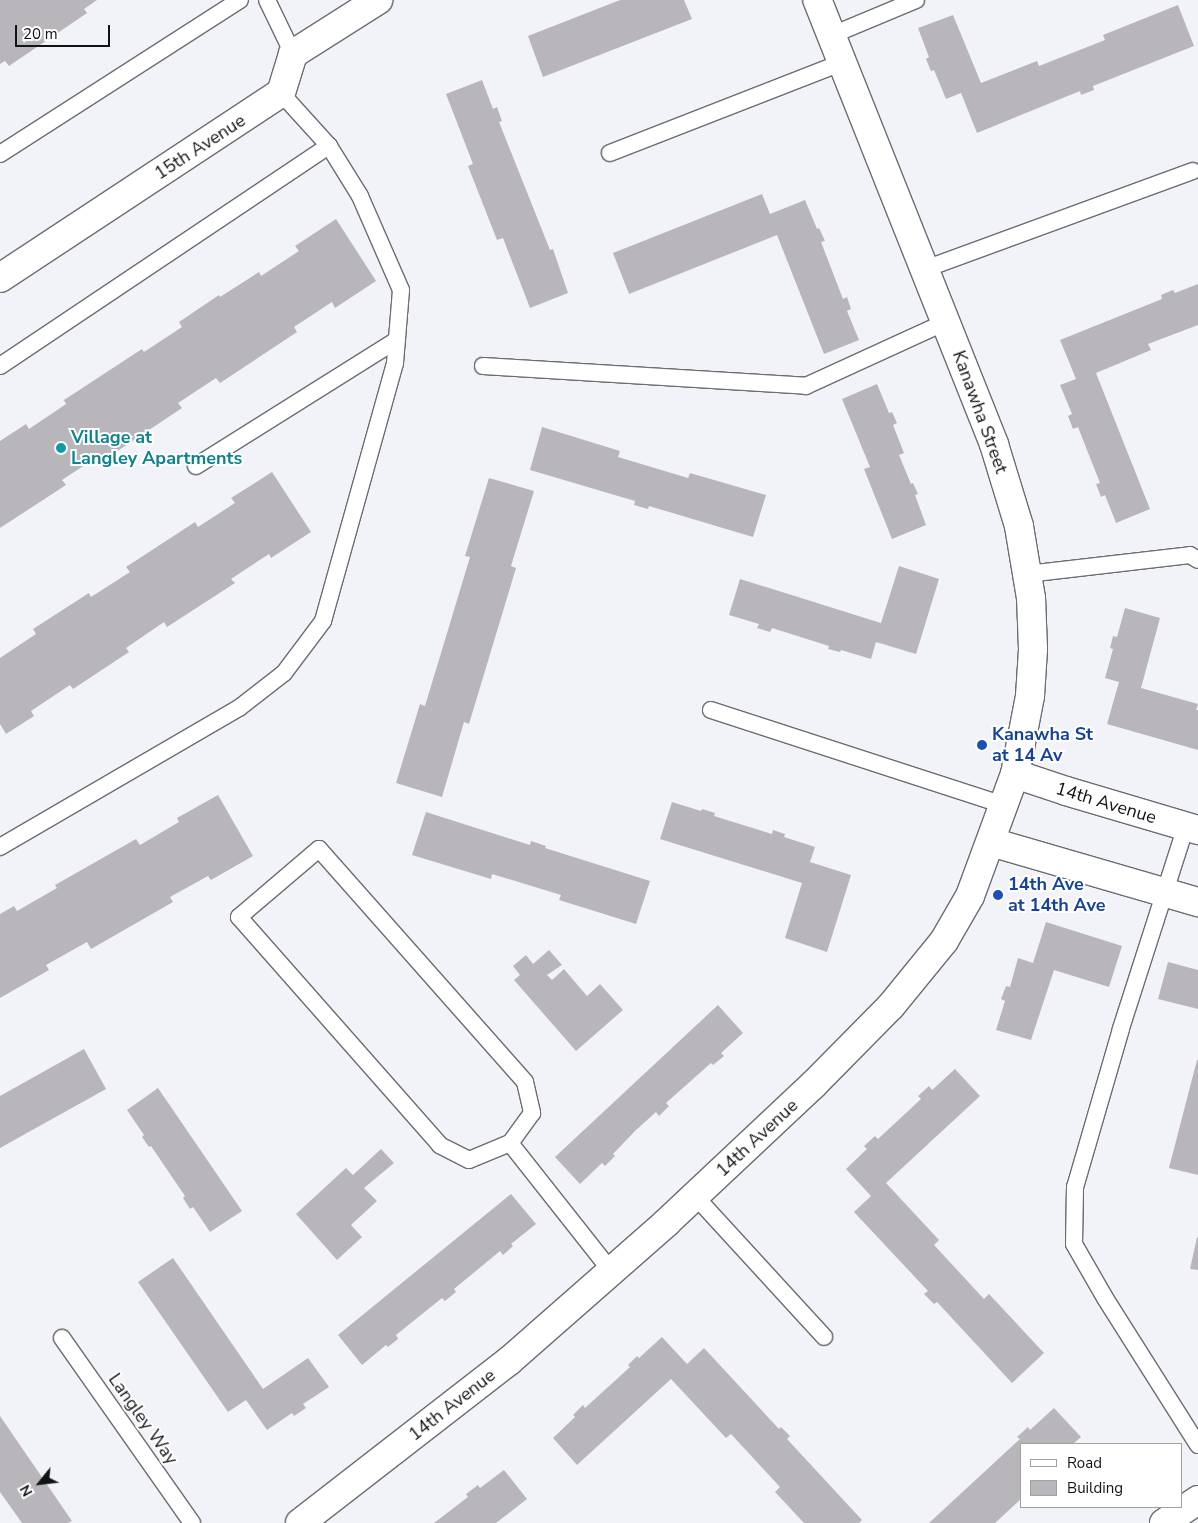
<!DOCTYPE html>
<html>
<head>
<meta charset="utf-8">
<style>
	body { margin:0 }
	#map { position:relative; width:1198px; height:1523px; overflow:hidden; background:#f1f3f9; font-family:"Nunito Sans",sans-serif }
	div>[style] { position:absolute }
	[style*='--x'] { left:calc(var(--x)*1px); top:calc(var(--y)*1px); width:calc(var(--w)*1px); rotate:calc(var(--a)*1deg) }
	.building>* { inset:0; background:#b9b6bb }
	.roads { filter:drop-shadow(1px 0 #6b6d71) drop-shadow(-1px 0 #6b6d71) drop-shadow(0 1px #6b6d71) drop-shadow(0 -1px #6b6d71) }
	.lane>* { height:16px; margin:-8px; padding:0 8px; transform-origin:8px; border-radius:8px; background:#fff }
	.street>* { height:28px; margin:-14px; padding:0 14px; transform-origin:14px; border-radius:14px; background:#fff }
	.secondary>* { height:28px; margin:-14px; padding:0 14px; transform-origin:14px; border-radius:14px; background:#fff }
	.dots>* { width:14px; height:14px; translate:-50% -50%; box-sizing:border-box; border:2px solid #fff; border-radius:50% }
	span { translate:-50% -50%; white-space:nowrap; text-align:center; line-height:1.15; -webkit-text-stroke:4px #fff; paint-order:stroke }
	.street-label { font-size:18px; color:#121315 }
	.culture-label { font-size:18px; color:#0d838f; font-weight:700 }
	.left { translate:0 -50%; text-align:left }
	.transit-label { font-size:18px; color:#164399; font-weight:700 }
	.legend { position:absolute; left:1020px; top:1443px; width:162px; height:65px; box-sizing:border-box; background:#fff; border:1px solid #a0a1a1; margin:0; padding:6px 9px; list-style:none; font-size:15px; color:#121315 }
	.legend li { display:flex; align-items:center; gap:10px; height:25px }
	.legend b { width:25px; border:1px solid #a0a1a1 }
	.north { position:absolute; left:15px; top:1458px; width:50px; height:50px; -webkit-text-stroke:4px #fff; paint-order:stroke; rotate:241deg; font-size:14px; font-weight:700; line-height:20px; text-align:center; color:#121315 }
	.north::after { content:''; display:block; margin:auto; width:18px; height:22px; background:#121315; clip-path:polygon(50% 0,100% 100%,50% 72%,0 100%) }
	.scale { position:absolute; left:15px; top:25px; width:95px; height:22px; box-sizing:border-box; border:2px solid #121315; border-top:0; padding-left:6px; font-size:15px; line-height:18px; white-space:nowrap; color:#121315; -webkit-text-stroke:4px #fff; paint-order:stroke }
</style>
</head>
<body>
<div id="map">
	<div class="building">
		<i style="clip-path:polygon(0 0,97px 0,84px 9px,87px 13px,9px 66px,5px 61px,0 64px)"></i>
		<i style="clip-path:polygon(620px 0,684px 0,692px 19px,543px 77px,528px 36px)"></i>
		<i style="clip-path:polygon(1178px 5px,1194px 46px,1093px 86px,1094px 90px,1081px 95px,1080px 91px,977px 133px,961px 93px,946px 99px,934px 70px,931px 71px,926px 59px,929px 57px,918px 28px,953px 15px,981px 83px,1037px 61px,1039px 66px,1105px 40px,1103px 35px)"></i>
		<i style="clip-path:polygon(482px 80px,493px 109px,497px 107px,502px 121px,499px 122px,550px 250px,553px 249px,568px 293px,530px 308px,503px 238px,497px 240px,468px 166px,473px 164px,446px 94px)"></i>
		<i style="clip-path:polygon(762px 194px,770px 214px,805px 200px,817px 229px,819px 228px,825px 241px,821px 242px,843px 299px,847px 297px,851px 309px,847px 311px,859px 340px,824px 354px,777px 235px,629px 294px,613px 253px)"></i>
		<i style="clip-path:polygon(336px 219px,376px 281px,335px 308px,332px 302px,294px 327px,297px 332px,220px 383px,216px 378px,178px 403px,182px 408px,104px 460px,100px 455px,62px 480px,66px 485px,0 528px,0 441px,26px 424px,29px 429px,66px 404px,64px 400px,142px 349px,144px 352px,182px 327px,179px 322px,219px 295px,220px 297px,259px 272px,261px 276px,299px 251px,295px 246px)"></i>
		<i style="clip-path:polygon(1198px 284px,1198px 325px,1148px 344px,1151px 350px,1096px 373px,1150px 509px,1116px 523px,1105px 495px,1101px 497px,1096px 484px,1100px 483px,1078px 427px,1073px 429px,1068px 416px,1072px 414px,1060px 385px,1076px 379px,1060px 340px,1162px 299px,1161px 295px,1173px 290px,1175px 293px)"></i>
		<i style="clip-path:polygon(877px 384px,889px 413px,892px 412px,897px 423px,893px 425px,904px 453px,899px 455px,911px 484px,913px 483px,918px 494px,915px 495px,926px 525px,892px 539px,864px 469px,870px 467px,842px 399px)"></i>
		<i style="clip-path:polygon(542px 427px,620px 451px,618px 457px,688px 478px,690px 473px,766px 495px,753px 537px,649px 506px,648px 509px,634px 505px,635px 501px,530px 470px)"></i>
		<i style="clip-path:polygon(272px 472px,311px 532px,271px 558px,269px 554px,231px 579px,235px 583px,167px 627px,164px 622px,126px 648px,129px 652px,73px 689px,70px 685px,31px 711px,34px 716px,6px 734px,0 724px,0 658px,36px 634px,33px 629px,89px 593px,91px 597px,130px 572px,126px 567px,195px 522px,198px 527px,235px 503px,231px 498px)"></i>
		<i style="clip-path:polygon(489px 478px,534px 491px,511px 566px,516px 568px,469px 724px,464px 722px,442px 797px,396px 783px,420px 704px,425px 706px,470px 557px,465px 556px)"></i>
		<i style="clip-path:polygon(899px 566px,939px 579px,916px 654px,876px 642px,871px 659px,841px 650px,840px 652px,828px 649px,829px 646px,772px 628px,770px 632px,757px 628px,759px 624px,729px 615px,740px 579px,881px 623px)"></i>
		<i style="clip-path:polygon(1125px 608px,1160px 618px,1141px 688px,1198px 704px,1196px 710px,1198px 710px,1198px 750px,1107px 724px,1119px 682px,1105px 678px,1113px 649px,1110px 648px,1113px 636px,1117px 637px)"></i>
		<i style="clip-path:polygon(218px 795px,253px 856px,211px 880px,208px 876px,170px 897px,173px 902px,91px 949px,87px 942px,46px 965px,49px 970px,0 998px,0 914px,14px 906px,17px 911px,57px 888px,55px 885px,136px 839px,140px 845px,179px 822px,177px 818px)"></i>
		<i style="clip-path:polygon(672px 802px,701px 811px,702px 809px,715px 813px,714px 816px,772px 834px,773px 830px,785px 834px,784px 837px,815px 847px,810px 862px,851px 875px,827px 952px,785px 938px,802px 883px,660px 839px)"></i>
		<i style="clip-path:polygon(426px 812px,530px 845px,531px 841px,546px 846px,545px 848px,650px 881px,636px 924px,559px 900px,561px 895px,492px 874px,491px 879px,412px 855px)"></i>
		<i style="clip-path:polygon(1046px 922px,1122px 946px,1109px 987px,1054px 970px,1031px 1040px,996px 1030px,1005px 1001px,1001px 999px,1006px 986px,1010px 987px,1018px 958px,1033px 963px)"></i>
		<i style="clip-path:polygon(549px 950px,562px 965px,547px 975px,552px 980px,564px 969px,587px 996px,600px 984px,623px 1010px,576px 1051px,514px 980px,520px 975px,513px 966px,526px 955px,533px 964px)"></i>
		<i style="clip-path:polygon(1168px 962px,1198px 970px,1198px 1009px,1158px 999px)"></i>
		<i style="clip-path:polygon(718px 1005px,743px 1033px,721px 1053px,724px 1056px,713px 1065px,711px 1063px,666px 1103px,669px 1106px,659px 1116px,656px 1112px,635px 1131px,613px 1154px,615px 1156px,605px 1166px,602px 1163px,580px 1184px,555px 1157px)"></i>
		<i style="clip-path:polygon(84px 1049px,106px 1089px,0 1148px,0 1096px)"></i>
		<i style="clip-path:polygon(1197px 1060px,1198px 1060px,1198px 1175px,1169px 1168px)"></i>
		<i style="clip-path:polygon(955px 1069px,980px 1096px,886px 1183px,939px 1240px,934px 1245px,984px 1299px,989px 1294px,1044px 1353px,1012px 1383px,937px 1302px,934px 1304px,924px 1294px,928px 1291px,854px 1212px,871px 1196px,846px 1169px,867px 1149px,864px 1146px,875px 1136px,878px 1139px,921px 1099px,918px 1096px,929px 1086px,932px 1090px)"></i>
		<i style="clip-path:polygon(158px 1088px,242px 1211px,210px 1232px,193px 1207px,190px 1209px,183px 1198px,185px 1196px,151px 1146px,149px 1147px,142px 1137px,144px 1135px,127px 1110px)"></i>
		<i style="clip-path:polygon(381px 1149px,394px 1163px,364px 1188px,377px 1201px,351px 1225px,362px 1237px,337px 1260px,296px 1214px,346px 1168px,353px 1175px)"></i>
		<i style="clip-path:polygon(511px 1194px,536px 1224px,511px 1244px,513px 1246px,503px 1255px,500px 1251px,454px 1289px,456px 1292px,445px 1301px,442px 1298px,396px 1335px,398px 1339px,388px 1347px,386px 1345px,362px 1365px,338px 1335px)"></i>
		<i style="clip-path:polygon(1197px 1237px,1198px 1237px,1198px 1270px,1190px 1269px)"></i>
		<i style="clip-path:polygon(173px 1258px,263px 1389px,308px 1358px,329px 1387px,303px 1404px,306px 1408px,294px 1416px,292px 1413px,267px 1430px,246px 1400px,228px 1412px,138px 1282px)"></i>
		<i style="clip-path:polygon(662px 1337px,687px 1364px,704px 1348px,779px 1429px,781px 1427px,790px 1436px,787px 1439px,862px 1520px,859px 1523px,804px 1523px,775px 1492px,780px 1487px,731px 1434px,726px 1438px,671px 1379px,577px 1465px,553px 1438px,575px 1417px,573px 1415px,583px 1405px,585px 1408px,630px 1367px,628px 1365px,637px 1356px,639px 1358px)"></i>
		<i style="clip-path:polygon(1054px 1408px,1081px 1437px,1073px 1444px,1022px 1444px,1022px 1498px,995px 1523px,929px 1523px,1020px 1439px,1017px 1437px,1028px 1427px,1030px 1430px)"></i>
		<i style="clip-path:polygon(0 1416px,72px 1521px,68px 1523px,22px 1523px,0 1492px)"></i>
		<i style="clip-path:polygon(504px 1470px,527px 1499px,496px 1523px,434px 1523px,468px 1497px,466px 1494px,478px 1485px,480px 1488px)"></i>
	</div>
	<div class="roads">
		<div class="lane">
			<i style="--x:267;--y:0;--w:60;--a:64.3"></i>
			<i style="--x:832;--y:35;--w:91;--a:-22.6"></i>
			<i style="--x:610;--y:153;--w:250;--a:-21.3"></i>
			<i style="--x:0;--y:154;--w:285;--a:-32.7"></i>
			<i style="--x:925;--y:269;--w:285;--a:-20.1"></i>
			<i style="--x:0;--y:366;--w:396;--a:-33.8"></i>
			<i style="--x:483;--y:366;--w:324;--a:3.5"></i>
			<i style="--x:806;--y:386;--w:154;--a:-24.6"></i>
			<i style="--x:196;--y:466;--w:237;--a:-32.1"></i>
			<i style="--x:1027;--y:574;--w:164;--a:-6.6"></i>
			<i style="--x:1190;--y:555;--w:9;--a:32"></i>
			<i style="--x:711;--y:710;--w:308;--a:18"></i>
			<i style="--x:1186;--y:826;--w:213;--a:107.8"></i>
			<i style="--x:1121;--y:1029;--w:165;--a:106.2"></i>
			<i style="--x:1075;--y:1187;--w:57;--a:91"></i>
			<i style="--x:1074;--y:1244;--w:62;--a:60.1"></i>
			<i style="--x:1105;--y:1298;--w:174;--a:57.7"></i>
			<i style="--x:0;--y:847;--w:276;--a:-30.2"></i>
			<i style="--x:239;--y:708;--w:57;--a:-37.9"></i>
			<i style="--x:284;--y:673;--w:65;--a:-53.1"></i>
			<i style="--x:323;--y:621;--w:268;--a:-74.4"></i>
			<i style="--x:395;--y:363;--w:73;--a:-85.3"></i>
			<i style="--x:401;--y:290;--w:103;--a:-113.6"></i>
			<i style="--x:360;--y:196;--w:59;--a:-121.8"></i>
			<i style="--x:329;--y:146;--w:72;--a:-132.2"></i>
			<i style="--x:510;--y:1143;--w:44;--a:157.5"></i>
			<i style="--x:469;--y:1160;--w:33;--a:-153"></i>
			<i style="--x:440;--y:1145;--w:304;--a:-131.4"></i>
			<i style="--x:239;--y:917;--w:105;--a:-40.4"></i>
			<i style="--x:319;--y:849;--w:311;--a:48.5"></i>
			<i style="--x:525;--y:1082;--w:32;--a:77"></i>
			<i style="--x:532;--y:1113;--w:37;--a:126"></i>
			<i style="--x:510;--y:1143;--w:163;--a:51.7"></i>
			<i style="--x:695;--y:1196;--w:191;--a:47.5"></i>
			<i style="--x:62;--y:1338;--w:226;--a:54.9"></i>
		</div>
		<div class="street">
			<i style="--x:0;--y:278;--w:336;--a:-33.4"></i>
			<i style="--x:281;--y:93;--w:41;--a:-72.9"></i>
			<i style="--x:293;--y:54;--w:101;--a:-32.4"></i>
			<i style="--x:1015;--y:774;--w:54;--a:18.4"></i>
			<i style="--x:1066;--y:791;--w:138;--a:16.5"></i>
			<i style="--x:991;--y:842;--w:216;--a:16.2"></i>
			<i style="--x:1164;--y:1523;--w:41;--a:-34.1"></i>
		</div>
		<div class="secondary">
			<i style="--x:300;--y:1523;--w:264;--a:-37.8"></i>
			<i style="--x:509;--y:1361;--w:210;--a:-41.3"></i>
			<i style="--x:667;--y:1222;--w:200;--a:-43.2"></i>
			<i style="--x:813;--y:1085;--w:111;--a:-45.4"></i>
			<i style="--x:891;--y:1006;--w:84;--a:-50.8"></i>
			<i style="--x:944;--y:941;--w:52;--a:-60"></i>
			<i style="--x:970;--y:896;--w:130;--a:-69.8"></i>
			<i style="--x:1015;--y:774;--w:79;--a:-79.1"></i>
			<i style="--x:1030;--y:696;--w:47;--a:-86.3"></i>
			<i style="--x:1033;--y:649;--w:51;--a:-92.2"></i>
			<i style="--x:1031;--y:598;--w:73;--a:-99.5"></i>
			<i style="--x:1019;--y:526;--w:86;--a:-107"></i>
			<i style="--x:994;--y:444;--w:478;--a:-111.7"></i>
		</div>
	</div>
	<div class="dots">
		<i style="left:61px;top:448px;background:#0f9aa8"></i>
		<i style="left:982px;top:745px;background:#1a4fb4"></i>
		<i style="left:998px;top:895px;background:#1a4fb4"></i>
	</div>
	<div class="street-label">
		<span style="left:200px;top:147px;rotate:-33deg">15th Avenue</span>
		<span style="left:980px;top:412px;rotate:70deg">Kanawha Street</span>
		<span style="left:1106px;top:803px;rotate:17deg">14th Avenue</span>
		<span style="left:757px;top:1138px;rotate:-43deg">14th Avenue</span>
		<span style="left:452px;top:1405px;rotate:-38deg">14th Avenue</span>
		<span style="left:143px;top:1419px;rotate:55deg">Langley Way</span>
	</div>
	<div class="culture-label">
		<span class="left" style="left:71px;top:448px">Village at<br>Langley Apartments</span>
	</div>
	<div class="transit-label">
		<span class="left" style="left:992px;top:745px">Kanawha St<br>at 14 Av</span>
		<span class="left" style="left:1008px;top:895px">14th Ave<br>at 14th Ave</span>
	</div>
	<ul class="legend">
	<li><b style="height:6px;background:#fff"></b>Road</li>
	<li><b style="height:14px;background:#b9b6bb"></b>Building</li>
	</ul>
	<div class="north">N</div>
	<div class="scale">20 m</div>
</div>
</body>
</html>
